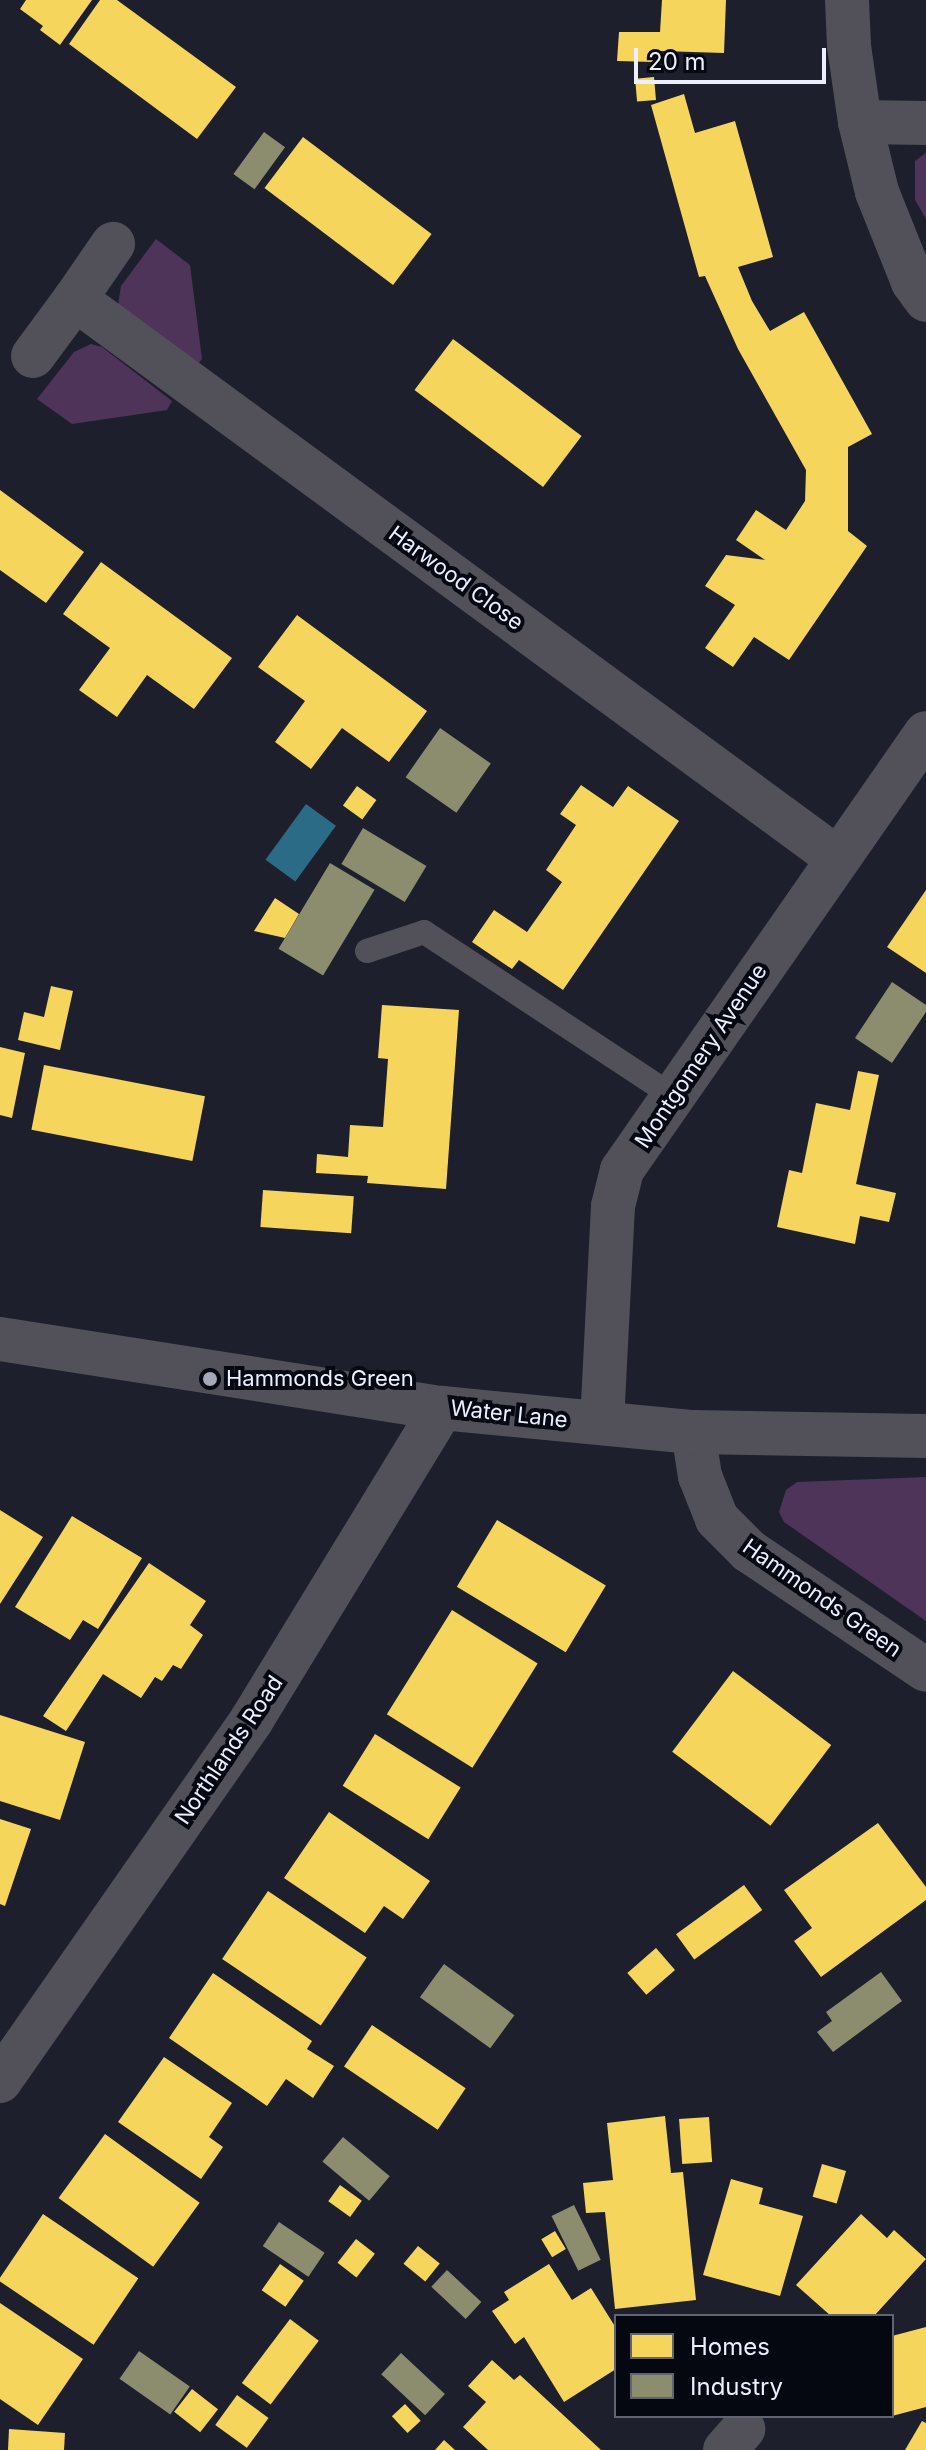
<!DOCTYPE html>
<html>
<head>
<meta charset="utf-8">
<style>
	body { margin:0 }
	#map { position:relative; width:926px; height:2450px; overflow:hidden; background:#1d1f2d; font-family:Inter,sans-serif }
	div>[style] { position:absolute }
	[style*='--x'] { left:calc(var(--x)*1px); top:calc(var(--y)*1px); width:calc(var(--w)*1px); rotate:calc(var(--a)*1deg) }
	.green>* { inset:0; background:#4e3458 }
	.water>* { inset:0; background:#2c6b85; transform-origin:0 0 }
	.homes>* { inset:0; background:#f6d55c; transform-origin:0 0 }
	.industry>* { inset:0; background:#8c8c6e; transform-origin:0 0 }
	.service>* { height:24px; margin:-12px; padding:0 12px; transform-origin:12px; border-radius:12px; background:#525059 }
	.minor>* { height:44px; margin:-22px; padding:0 22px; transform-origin:22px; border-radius:22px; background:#525059 }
	.tertiary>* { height:44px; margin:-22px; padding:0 22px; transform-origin:22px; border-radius:22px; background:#525059 }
	.dots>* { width:22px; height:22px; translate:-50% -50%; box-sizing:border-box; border:4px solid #050711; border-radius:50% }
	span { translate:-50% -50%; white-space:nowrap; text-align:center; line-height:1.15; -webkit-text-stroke:8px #050711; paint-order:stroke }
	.street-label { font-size:22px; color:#ecf0fe }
	.poi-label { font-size:22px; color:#ecf0fe }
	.left { translate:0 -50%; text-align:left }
	.legend { position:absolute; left:614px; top:2314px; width:280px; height:104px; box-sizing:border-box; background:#050711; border:2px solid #616470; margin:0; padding:10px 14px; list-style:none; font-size:24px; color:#ecf0fe }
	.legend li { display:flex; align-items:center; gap:16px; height:40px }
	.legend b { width:40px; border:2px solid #616470 }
	.scale { position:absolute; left:634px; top:48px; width:192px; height:36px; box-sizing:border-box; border:4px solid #ecf0fe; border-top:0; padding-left:10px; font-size:24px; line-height:28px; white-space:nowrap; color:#ecf0fe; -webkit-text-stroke:6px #050711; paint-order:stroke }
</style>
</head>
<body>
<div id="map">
	<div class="green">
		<i style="clip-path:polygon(926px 153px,926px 219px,915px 200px,915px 161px)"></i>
		<i style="clip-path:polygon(156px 239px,190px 265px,202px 359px,195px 368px,118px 305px,121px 286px)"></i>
		<i style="clip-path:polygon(91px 344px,102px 347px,172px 401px,167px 410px,72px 424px,37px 399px,74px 352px)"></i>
		<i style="clip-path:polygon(926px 1477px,926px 1621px,784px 1522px,779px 1512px,786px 1490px,797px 1482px)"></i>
	</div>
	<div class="water">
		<i style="left:306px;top:804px;width:37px;height:69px;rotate:36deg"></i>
	</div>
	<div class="homes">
		<i style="clip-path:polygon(26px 0,92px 0,60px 45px,40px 30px,43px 26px,20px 9px)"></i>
		<i style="clip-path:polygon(100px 0,117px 0,236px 87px,197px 139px,69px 44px)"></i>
		<i style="clip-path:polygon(662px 0,726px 0,724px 53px,661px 51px,653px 62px,617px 61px,619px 32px,660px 32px)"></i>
		<i style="left:654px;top:77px;width:23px;height:19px;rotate:85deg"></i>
		<i style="clip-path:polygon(684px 94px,695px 133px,735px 121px,773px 257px,738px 267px,752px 301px,770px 331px,804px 312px,872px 434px,848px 447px,848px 531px,867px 546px,789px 660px,754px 637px,733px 667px,705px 648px,735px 605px,705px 586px,726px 555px,765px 560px,736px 540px,756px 510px,786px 530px,805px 501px,806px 470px,738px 349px,705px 276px,699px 277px,651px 105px)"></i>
		<i style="left:303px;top:137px;width:161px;height:64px;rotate:37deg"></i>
		<i style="left:453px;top:339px;width:161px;height:64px;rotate:37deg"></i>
		<i style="clip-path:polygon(0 490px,84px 552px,46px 603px,0 570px)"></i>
		<i style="clip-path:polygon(101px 562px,232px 658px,194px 709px,147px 675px,117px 717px,79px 690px,110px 648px,63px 614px)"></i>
		<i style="clip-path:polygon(297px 615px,427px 711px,389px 762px,342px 728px,311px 769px,275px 742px,305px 701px,258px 667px)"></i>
		<i style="clip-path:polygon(581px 785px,613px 807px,628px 786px,679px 821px,563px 990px,519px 960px,512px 969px,472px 942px,494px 910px,527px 932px,562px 882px,546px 870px,576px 825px,560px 814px)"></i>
		<i style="left:357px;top:786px;width:24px;height:24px;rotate:36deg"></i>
		<i style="clip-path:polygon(926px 890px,926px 973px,887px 947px)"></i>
		<i style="clip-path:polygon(275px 898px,299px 914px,285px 938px,254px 931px)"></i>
		<i style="clip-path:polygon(51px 986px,73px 991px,60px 1050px,18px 1040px,24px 1012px,44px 1017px)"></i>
		<i style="clip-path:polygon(382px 1005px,459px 1010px,446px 1189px,367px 1183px,368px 1176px,316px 1173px,317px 1154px,348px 1157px,350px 1125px,383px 1127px,388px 1059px,378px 1058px)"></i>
		<i style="clip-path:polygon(0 1047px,25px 1053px,12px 1118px,0 1115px)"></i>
		<i style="left:44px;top:1065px;width:164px;height:66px;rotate:11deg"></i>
		<i style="clip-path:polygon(858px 1071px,879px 1075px,856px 1184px,896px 1193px,889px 1222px,860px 1216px,855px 1244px,777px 1227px,789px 1170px,802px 1173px,816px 1103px,850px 1110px)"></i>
		<i style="left:263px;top:1190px;width:91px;height:37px;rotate:4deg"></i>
		<i style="clip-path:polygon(0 1510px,43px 1537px,0 1604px)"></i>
		<i style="clip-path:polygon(72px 1516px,142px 1558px,98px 1629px,83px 1620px,70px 1640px,15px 1607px)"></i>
		<i style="left:497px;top:1520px;width:127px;height:78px;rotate:31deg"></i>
		<i style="clip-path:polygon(149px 1563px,206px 1601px,190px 1625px,203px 1635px,181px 1669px,173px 1665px,162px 1681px,155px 1677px,141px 1698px,103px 1674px,66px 1731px,43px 1716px)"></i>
		<i style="left:452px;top:1610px;width:101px;height:123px;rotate:32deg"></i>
		<i style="left:733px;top:1671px;width:123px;height:101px;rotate:37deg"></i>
		<i style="clip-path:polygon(0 1715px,85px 1742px,60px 1820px,0 1801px)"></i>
		<i style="left:375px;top:1734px;width:101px;height:61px;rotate:32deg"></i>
		<i style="clip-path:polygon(329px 1812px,430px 1881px,403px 1919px,384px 1906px,365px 1933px,284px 1878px)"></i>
		<i style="clip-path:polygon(0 1819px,31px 1829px,5px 1906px,0 1904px)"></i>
		<i style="clip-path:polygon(878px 1823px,926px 1887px,926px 1900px,821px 1977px,794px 1941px,812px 1928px,784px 1890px)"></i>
		<i style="left:744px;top:1885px;width:31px;height:84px;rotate:54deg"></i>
		<i style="left:268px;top:1891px;width:119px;height:82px;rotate:34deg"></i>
		<i style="left:656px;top:1948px;width:29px;height:38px;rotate:49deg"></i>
		<i style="clip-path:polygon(213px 1973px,312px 2041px,307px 2049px,334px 2066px,313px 2098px,286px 2079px,267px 2106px,169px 2038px)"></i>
		<i style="left:372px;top:2025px;width:113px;height:50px;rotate:34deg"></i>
		<i style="clip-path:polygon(164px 2057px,232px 2103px,209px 2137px,223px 2147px,201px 2179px,118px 2122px)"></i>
		<i style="clip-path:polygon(665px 2116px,671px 2173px,683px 2172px,696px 2300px,615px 2309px,605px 2212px,586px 2213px,583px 2183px,613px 2180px,607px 2123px)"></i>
		<i style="left:709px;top:2117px;width:45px;height:30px;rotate:86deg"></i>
		<i style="left:105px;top:2134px;width:117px;height:79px;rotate:36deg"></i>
		<i style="left:822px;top:2164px;width:25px;height:34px;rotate:16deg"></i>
		<i style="clip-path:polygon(731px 2179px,763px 2188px,759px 2204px,803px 2216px,780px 2296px,703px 2275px)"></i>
		<i style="left:340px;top:2185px;width:27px;height:20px;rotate:36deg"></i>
		<i style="left:43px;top:2214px;width:115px;height:80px;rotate:34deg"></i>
		<i style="clip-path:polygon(861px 2214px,887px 2238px,894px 2230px,926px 2259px,874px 2316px,831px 2316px,796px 2285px)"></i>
		<i style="left:555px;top:2231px;width:21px;height:16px;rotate:59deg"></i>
		<i style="left:356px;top:2239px;width:24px;height:30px;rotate:38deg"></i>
		<i style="left:418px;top:2246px;width:28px;height:23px;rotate:39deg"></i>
		<i style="left:280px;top:2264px;width:29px;height:32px;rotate:35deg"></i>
		<i style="clip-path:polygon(549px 2264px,572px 2300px,591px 2288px,616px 2328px,616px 2369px,564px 2402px,524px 2337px,515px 2344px,492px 2311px,509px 2300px,504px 2292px)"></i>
		<i style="clip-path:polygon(0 2303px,83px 2359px,38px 2425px,0 2399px)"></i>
		<i style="left:290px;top:2319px;width:36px;height:80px;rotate:37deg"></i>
		<i style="clip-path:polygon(926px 2327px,926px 2407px,892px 2416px,892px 2336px)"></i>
		<i style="clip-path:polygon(492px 2360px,514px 2380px,520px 2375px,601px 2450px,488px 2450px,463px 2427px,486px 2402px,468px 2386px)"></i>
		<i style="left:192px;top:2389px;width:33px;height:29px;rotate:38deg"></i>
		<i style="left:237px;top:2395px;width:39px;height:37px;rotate:36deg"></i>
		<i style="left:405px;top:2404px;width:23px;height:18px;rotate:47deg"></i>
		<i style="clip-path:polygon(922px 2421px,926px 2423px,926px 2450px,905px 2450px)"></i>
		<i style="clip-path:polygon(9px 2429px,65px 2433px,64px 2450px,8px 2450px)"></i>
		<i style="clip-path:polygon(444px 2440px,455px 2450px,435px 2450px)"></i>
	</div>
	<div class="industry">
		<i style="left:264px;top:132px;width:26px;height:52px;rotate:36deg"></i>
		<i style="left:440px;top:728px;width:62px;height:60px;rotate:35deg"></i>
		<i style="left:363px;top:828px;width:74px;height:42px;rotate:31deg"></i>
		<i style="left:330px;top:863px;width:52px;height:100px;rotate:31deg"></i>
		<i style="clip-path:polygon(892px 982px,926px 1005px,926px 1012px,892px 1063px,855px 1038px)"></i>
		<i style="left:444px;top:1964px;width:87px;height:41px;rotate:36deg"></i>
		<i style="clip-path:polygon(881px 1972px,902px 2001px,833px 2052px,817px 2032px,832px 2021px,826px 2012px)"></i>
		<i style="left:343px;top:2137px;width:61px;height:32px;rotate:40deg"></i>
		<i style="left:574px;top:2205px;width:61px;height:25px;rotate:64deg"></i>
		<i style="left:279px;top:2222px;width:55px;height:29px;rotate:34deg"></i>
		<i style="left:447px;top:2270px;width:47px;height:23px;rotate:43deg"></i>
		<i style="left:139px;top:2351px;width:62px;height:34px;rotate:35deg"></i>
		<i style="left:401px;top:2353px;width:60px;height:29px;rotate:43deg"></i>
	</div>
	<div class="service">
		<i style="--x:367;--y:951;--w:60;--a:-18.4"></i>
		<i style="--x:424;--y:932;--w:298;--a:33.4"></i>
	</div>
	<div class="minor">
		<i style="--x:847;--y:0;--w:46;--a:87.5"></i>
		<i style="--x:849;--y:46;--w:77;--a:81.8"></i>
		<i style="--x:860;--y:122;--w:72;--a:76.3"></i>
		<i style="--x:877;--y:192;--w:97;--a:68.2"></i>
		<i style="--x:913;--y:282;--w:22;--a:54"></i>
		<i style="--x:860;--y:122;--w:66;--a:0.9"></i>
		<i style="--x:75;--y:299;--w:67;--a:-55.4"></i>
		<i style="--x:33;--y:356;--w:71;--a:-53.6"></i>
		<i style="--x:75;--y:299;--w:945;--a:36.26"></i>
		<i style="--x:602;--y:1423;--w:217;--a:-87.1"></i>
		<i style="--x:613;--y:1206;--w:37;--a:-76"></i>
		<i style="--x:622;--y:1170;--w:532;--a:-55.18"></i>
		<i style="--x:693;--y:1432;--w:45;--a:81"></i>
		<i style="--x:700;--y:1476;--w:46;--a:68.4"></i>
		<i style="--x:717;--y:1519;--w:45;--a:45"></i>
		<i style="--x:749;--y:1551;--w:213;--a:33.9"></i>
		<i style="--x:0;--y:2081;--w:439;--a:-55.1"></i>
		<i style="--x:251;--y:1721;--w:367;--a:-58.6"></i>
		<i style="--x:725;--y:2450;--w:28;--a:-49"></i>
	</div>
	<div class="tertiary">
		<i style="--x:0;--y:1339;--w:447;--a:8.9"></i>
		<i style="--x:442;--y:1408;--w:252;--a:5.5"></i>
		<i style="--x:693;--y:1432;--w:233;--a:1"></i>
	</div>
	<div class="dots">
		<i style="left:210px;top:1379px;background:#a4a7b5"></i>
	</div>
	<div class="street-label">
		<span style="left:456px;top:578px;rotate:36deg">Harwood Close</span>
		<span style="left:701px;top:1056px;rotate:-56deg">Montgomery Avenue</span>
		<span style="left:509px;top:1414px;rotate:6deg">Water Lane</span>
		<span style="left:822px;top:1598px;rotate:35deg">Hammonds Green</span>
		<span style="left:229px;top:1750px;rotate:-56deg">Northlands Road</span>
	</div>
	<div class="poi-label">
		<span class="left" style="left:226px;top:1379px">Hammonds Green</span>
	</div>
	<ul class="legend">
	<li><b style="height:22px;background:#f6d55c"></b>Homes</li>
	<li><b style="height:22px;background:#8c8c6e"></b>Industry</li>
	</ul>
	<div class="scale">20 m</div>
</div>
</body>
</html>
